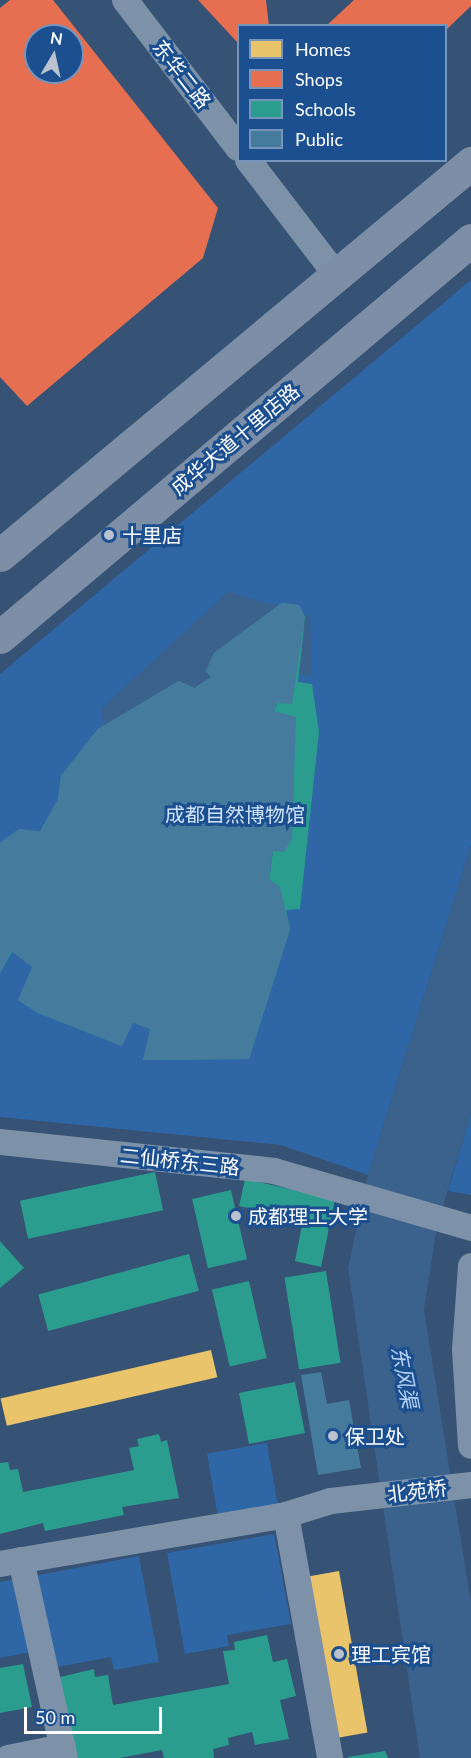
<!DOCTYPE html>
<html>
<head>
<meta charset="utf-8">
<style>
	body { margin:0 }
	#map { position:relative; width:471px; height:1758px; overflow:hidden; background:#365274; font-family:Lato,"Noto Sans SC",sans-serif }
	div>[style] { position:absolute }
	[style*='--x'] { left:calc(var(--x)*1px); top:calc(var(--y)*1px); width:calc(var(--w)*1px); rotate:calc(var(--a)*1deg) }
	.green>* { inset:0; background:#2f66a5; transform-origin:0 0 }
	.water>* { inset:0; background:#3b618d }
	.homes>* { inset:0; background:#e9c46a; transform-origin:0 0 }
	.shops>* { inset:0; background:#e76f51 }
	.schools>* { inset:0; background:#2a9d8f; transform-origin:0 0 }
	.public>* { inset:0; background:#457b9d }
	.minor>* { height:26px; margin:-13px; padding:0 13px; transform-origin:13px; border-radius:13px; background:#7d92a8 }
	.major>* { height:33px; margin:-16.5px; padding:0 16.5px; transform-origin:16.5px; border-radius:16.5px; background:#7d8ea7 }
	.dots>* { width:16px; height:16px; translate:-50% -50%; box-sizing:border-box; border:3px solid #1b4f8f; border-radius:50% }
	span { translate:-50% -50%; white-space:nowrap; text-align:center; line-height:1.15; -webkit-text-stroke:6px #1b4f8f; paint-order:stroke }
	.street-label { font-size:20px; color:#fff }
	.poi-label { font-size:20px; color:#fff }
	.left { translate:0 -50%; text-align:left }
	.park-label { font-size:20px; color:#cfe3fa }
	.water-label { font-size:21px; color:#b5d3f5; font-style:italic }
	.legend { position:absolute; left:237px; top:24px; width:210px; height:138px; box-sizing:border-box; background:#1b4f8f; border:2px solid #7695bc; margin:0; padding:8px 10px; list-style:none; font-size:18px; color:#fff }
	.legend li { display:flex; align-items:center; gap:12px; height:30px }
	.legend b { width:30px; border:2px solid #7695bc }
	.north { position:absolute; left:24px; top:24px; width:60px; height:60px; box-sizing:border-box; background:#1b4f8f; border:2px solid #7695bc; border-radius:50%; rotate:9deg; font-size:16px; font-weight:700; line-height:24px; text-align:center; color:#fff }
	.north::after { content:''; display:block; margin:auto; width:21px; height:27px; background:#b9c2ce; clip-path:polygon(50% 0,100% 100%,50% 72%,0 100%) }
	.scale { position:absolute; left:24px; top:1707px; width:138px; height:27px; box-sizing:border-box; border:3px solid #fff; border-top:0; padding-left:8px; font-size:18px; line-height:21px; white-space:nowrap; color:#fff; -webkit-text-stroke:4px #1b4f8f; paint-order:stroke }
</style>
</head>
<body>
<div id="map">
	<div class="green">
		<i style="clip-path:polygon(471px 280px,471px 846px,368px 1175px,281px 1145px,0 1117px,0 674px)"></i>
		<i style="clip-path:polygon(471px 1113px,471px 1195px,448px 1191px)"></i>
		<i style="left:267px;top:1443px;width:66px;height:61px;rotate:80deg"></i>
		<i style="clip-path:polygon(274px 1534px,291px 1624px,227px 1635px,229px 1646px,185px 1654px,167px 1553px)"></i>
		<i style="clip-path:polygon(139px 1556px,159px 1662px,114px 1670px,111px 1657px,52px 1668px,34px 1576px)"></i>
		<i style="clip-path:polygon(18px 1579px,32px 1652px,0 1658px,0 1582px)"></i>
	</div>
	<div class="water">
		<i style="clip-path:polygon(228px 592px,310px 616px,312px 677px,240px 658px,128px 741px,103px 726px,102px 708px)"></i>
		<i style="clip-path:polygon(471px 846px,471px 1113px,437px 1226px,424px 1310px,471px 1603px,471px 1758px,420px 1758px,348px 1268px,368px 1175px)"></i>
	</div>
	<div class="homes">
		<i style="left:211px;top:1350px;width:28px;height:216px;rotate:77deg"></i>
		<i style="left:339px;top:1571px;width:164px;height:30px;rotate:80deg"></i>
	</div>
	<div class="shops">
		<i style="clip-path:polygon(evenodd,10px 0,53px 0,218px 208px,203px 258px,27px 406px,0 377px,0 8px,10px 0,36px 36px,72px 36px,72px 72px,36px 72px,36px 36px)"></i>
		<i style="clip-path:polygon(198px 0,266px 0,269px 26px,238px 26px,238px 43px)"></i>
		<i style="clip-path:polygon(354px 0,471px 0,471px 6px,446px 30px,446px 26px,326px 26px)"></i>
	</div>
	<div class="schools">
		<i style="clip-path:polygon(282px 603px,299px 605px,305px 617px,298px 682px,312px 684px,319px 732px,300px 909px,286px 910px,290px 929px,249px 1059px,143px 1060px,195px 876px,260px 891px,280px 887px,269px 880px,273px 851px,178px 822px,256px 706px,274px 711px,277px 703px,211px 677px,206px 671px,214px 653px)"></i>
		<i style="clip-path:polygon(179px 681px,230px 705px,154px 817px,58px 799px,61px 776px,98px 729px)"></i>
		<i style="clip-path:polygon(19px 829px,106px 849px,35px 911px,0 973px,0 843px)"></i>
		<i style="clip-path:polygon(126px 859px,186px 870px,122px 1046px,38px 1013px,18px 1000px,55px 922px)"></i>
		<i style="left:155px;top:1172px;width:39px;height:138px;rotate:78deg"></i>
		<i style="clip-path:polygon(245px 1179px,335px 1199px,321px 1267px,295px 1261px,303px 1220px,239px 1206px)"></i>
		<i style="left:231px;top:1190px;width:71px;height:40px;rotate:77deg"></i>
		<i style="clip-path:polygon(0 1241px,24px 1268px,0 1288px)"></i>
		<i style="left:189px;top:1254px;width:38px;height:156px;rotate:75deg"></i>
		<i style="left:326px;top:1271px;width:93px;height:42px;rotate:81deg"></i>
		<i style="left:249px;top:1281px;width:79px;height:38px;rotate:77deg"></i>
		<i style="left:295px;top:1382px;width:52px;height:57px;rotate:79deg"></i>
		<i style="clip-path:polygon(159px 1434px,161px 1442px,167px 1440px,179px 1498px,122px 1507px,124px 1515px,45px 1531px,43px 1523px,0 1534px,0 1463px,8px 1462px,10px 1470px,18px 1469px,23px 1492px,134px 1470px,129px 1448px,139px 1446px,137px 1439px)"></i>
		<i style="clip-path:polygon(267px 1635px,273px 1662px,287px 1659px,296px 1696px,280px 1700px,289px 1739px,255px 1745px,252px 1732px,228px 1738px,229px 1745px,213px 1749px,214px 1758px,164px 1758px,162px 1750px,120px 1758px,73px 1758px,60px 1677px,94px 1669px,95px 1677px,108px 1675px,113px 1705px,229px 1684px,223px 1651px,235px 1650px,234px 1642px)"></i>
		<i style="clip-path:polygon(23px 1664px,32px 1707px,0 1713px,0 1668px)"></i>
		<i style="clip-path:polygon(385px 1751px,388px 1758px,348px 1758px,348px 1757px)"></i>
	</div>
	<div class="public">
		<i style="clip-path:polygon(282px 603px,299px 605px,305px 617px,292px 704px,277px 703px,274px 711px,296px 717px,292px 839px,284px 852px,273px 851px,269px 880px,280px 887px,290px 929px,249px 1059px,143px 1060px,150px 1029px,133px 1023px,122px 1046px,38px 1013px,18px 1000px,32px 967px,11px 951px,0 973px,0 843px,19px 829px,40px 831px,58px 799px,61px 776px,98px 729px,179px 681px,194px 688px,211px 677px,206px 671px,214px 653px)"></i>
		<i style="clip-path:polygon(321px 1372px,327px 1404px,349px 1400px,361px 1468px,318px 1475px,301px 1375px)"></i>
	</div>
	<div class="minor">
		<i style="--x:125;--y:0;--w:186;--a:52.6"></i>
		<i style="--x:248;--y:160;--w:146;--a:52.5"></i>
		<i style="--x:0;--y:1142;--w:276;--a:6"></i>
		<i style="--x:274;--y:1171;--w:205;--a:16.1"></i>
		<i style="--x:471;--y:1266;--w:84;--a:94.1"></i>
		<i style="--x:465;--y:1350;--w:96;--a:86.4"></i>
		<i style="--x:286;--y:1515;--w:247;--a:79.7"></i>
		<i style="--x:21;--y:1560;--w:203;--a:77.5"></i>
		<i style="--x:0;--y:1564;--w:290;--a:-9.7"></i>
		<i style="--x:286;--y:1515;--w:47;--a:-17.3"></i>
		<i style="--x:331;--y:1501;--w:141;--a:-6.5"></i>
		<i style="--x:8;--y:1758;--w:56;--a:-11.3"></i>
	</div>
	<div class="major">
		<i style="--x:0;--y:555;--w:613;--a:-39.77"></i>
		<i style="--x:0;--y:637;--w:616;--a:-40.13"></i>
	</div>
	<div class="dots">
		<i style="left:109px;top:535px;background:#b9c2ce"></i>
		<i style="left:236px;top:1216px;background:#b9c2ce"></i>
		<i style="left:333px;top:1436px;background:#b9c2ce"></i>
		<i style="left:339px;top:1654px;background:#b9c2ce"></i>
	</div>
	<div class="street-label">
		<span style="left:182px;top:74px;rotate:52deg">东华二路</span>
		<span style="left:235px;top:439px;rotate:-40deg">成华大道十里店路</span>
		<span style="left:180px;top:1161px;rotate:6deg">二仙桥东三路</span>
		<span style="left:417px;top:1491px;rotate:-7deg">北苑桥</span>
	</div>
	<div class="poi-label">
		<span class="left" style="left:122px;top:535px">十里店</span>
		<span class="left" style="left:248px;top:1216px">成都理工大学</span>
		<span class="left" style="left:345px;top:1436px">保卫处</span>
		<span class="left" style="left:351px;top:1654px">理工宾馆</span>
	</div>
	<div class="park-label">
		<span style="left:235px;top:814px">成都自然博物馆</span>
	</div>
	<div class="water-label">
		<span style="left:405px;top:1377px;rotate:79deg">东风渠</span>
	</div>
	<ul class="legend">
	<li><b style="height:16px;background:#e9c46a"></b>Homes</li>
	<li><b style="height:16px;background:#e76f51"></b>Shops</li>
	<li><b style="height:16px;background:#2a9d8f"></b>Schools</li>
	<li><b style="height:16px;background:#457b9d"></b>Public</li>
	</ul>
	<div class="north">N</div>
	<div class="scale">50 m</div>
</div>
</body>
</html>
